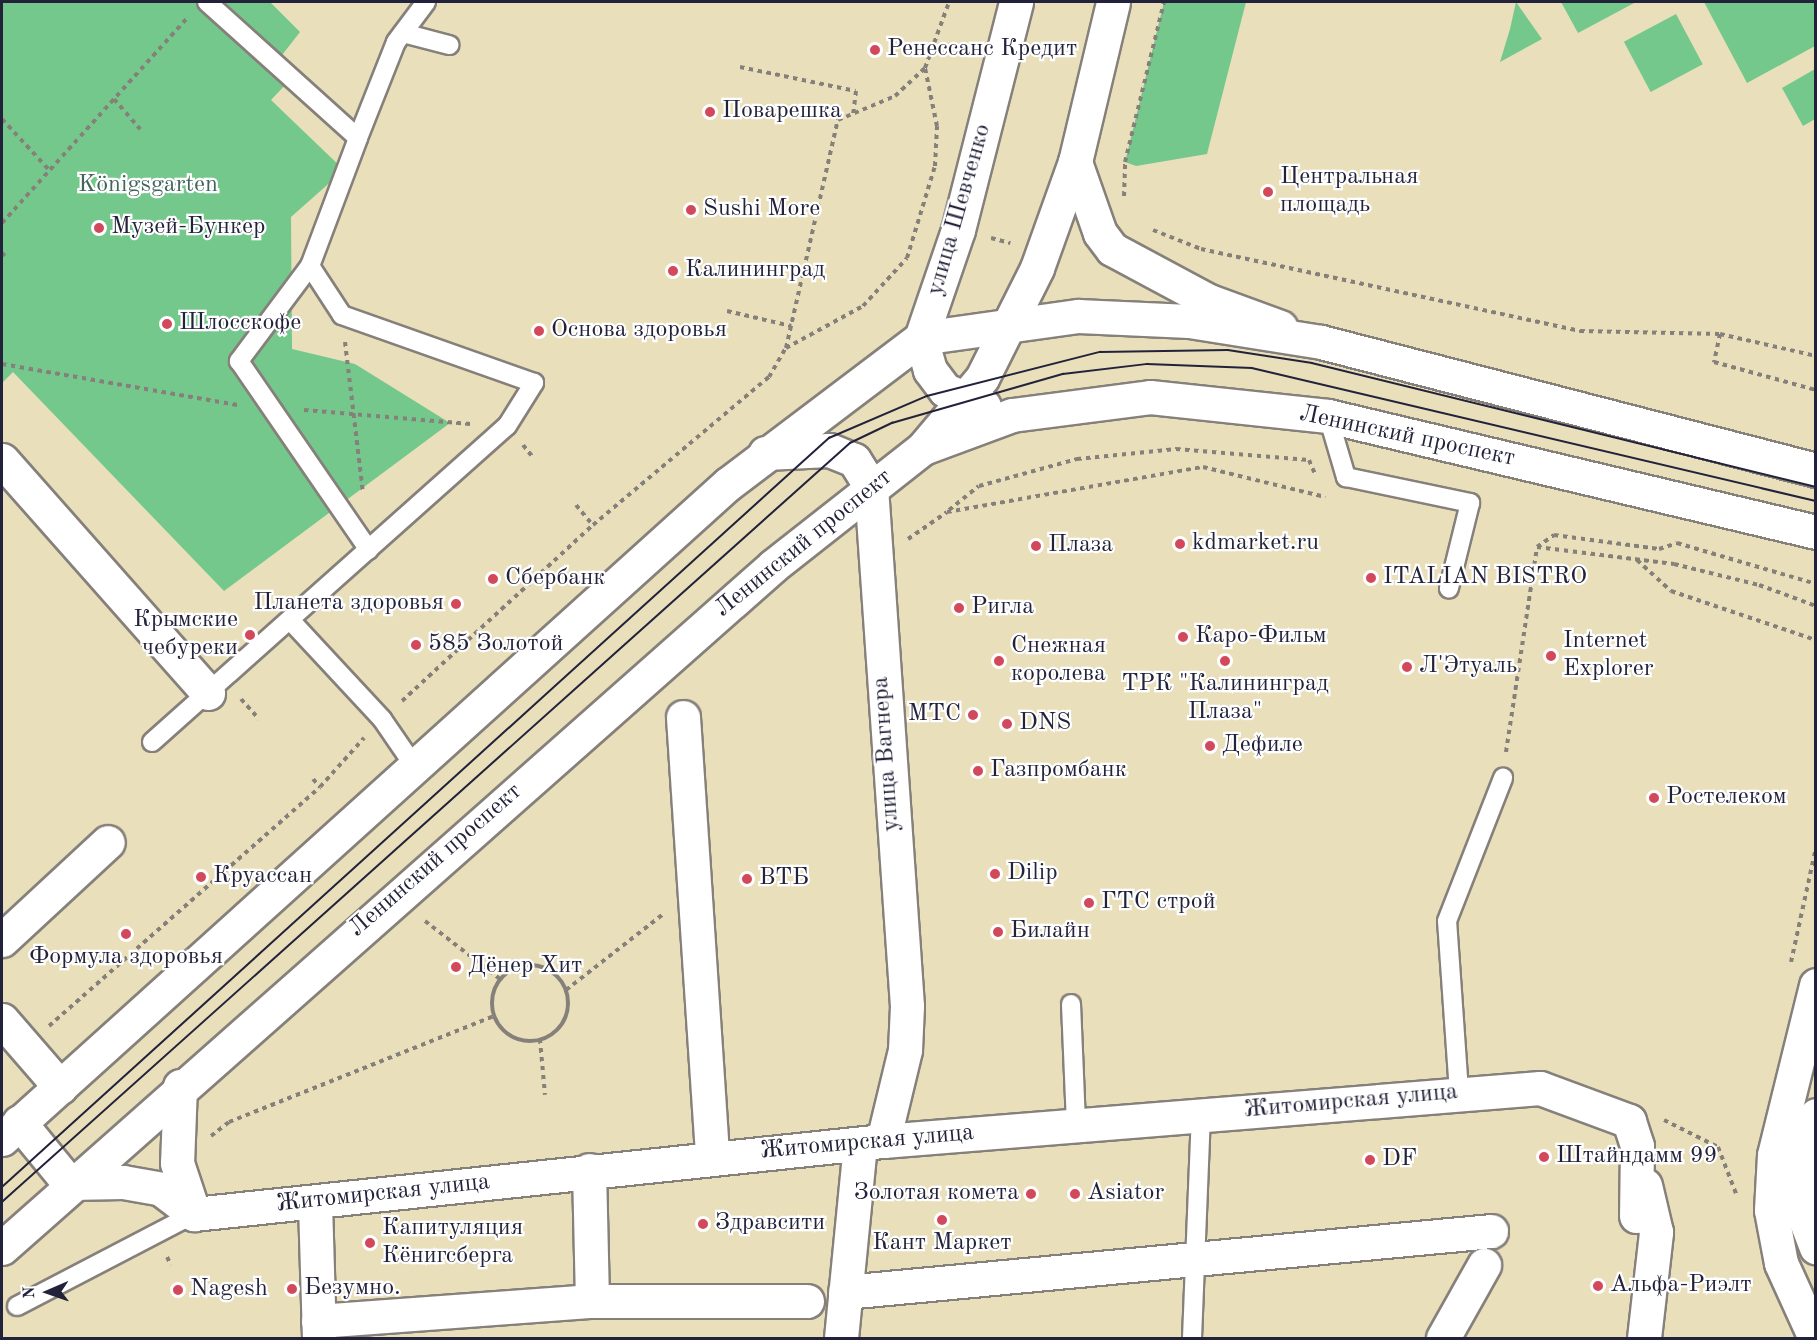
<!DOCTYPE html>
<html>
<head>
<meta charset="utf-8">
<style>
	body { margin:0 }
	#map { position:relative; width:1817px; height:1340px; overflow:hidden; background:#e9dfbb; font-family:"Old Standard TT",serif }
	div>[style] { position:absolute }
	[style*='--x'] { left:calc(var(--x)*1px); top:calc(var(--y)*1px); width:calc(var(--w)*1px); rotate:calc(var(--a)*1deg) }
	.green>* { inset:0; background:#74c88c; transform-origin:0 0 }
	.path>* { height:4px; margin-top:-2px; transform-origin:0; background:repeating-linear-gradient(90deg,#86807b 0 4.5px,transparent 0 9px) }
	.path>.ring { margin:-2px; padding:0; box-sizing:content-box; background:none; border:4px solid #86807b; border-radius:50% }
	.roads { filter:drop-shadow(2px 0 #86807b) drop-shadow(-2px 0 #86807b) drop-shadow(0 2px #86807b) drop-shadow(0 -2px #86807b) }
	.lane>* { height:18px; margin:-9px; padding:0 9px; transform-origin:9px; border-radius:9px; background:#fff }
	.street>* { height:33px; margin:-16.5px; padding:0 16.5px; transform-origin:16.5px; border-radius:16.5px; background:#fff }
	.secondary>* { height:33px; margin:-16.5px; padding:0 16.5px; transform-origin:16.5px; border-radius:16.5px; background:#fff }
	.primary>* { height:33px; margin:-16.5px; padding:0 16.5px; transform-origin:16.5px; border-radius:16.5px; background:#fff }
	.tram>* { height:1.5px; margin:-0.75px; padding:0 0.75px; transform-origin:0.75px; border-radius:0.75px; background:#22223b }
	.dots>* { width:16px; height:16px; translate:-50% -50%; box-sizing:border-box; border:3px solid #fff; border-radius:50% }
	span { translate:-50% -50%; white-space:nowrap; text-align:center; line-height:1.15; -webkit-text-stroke:4.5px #fff; paint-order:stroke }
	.poi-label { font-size:24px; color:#22223b }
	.left { translate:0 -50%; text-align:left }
	.right { translate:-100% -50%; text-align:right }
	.park-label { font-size:24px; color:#43645b }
	.street-label { font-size:24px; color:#22223b }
	.frame { position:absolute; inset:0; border:3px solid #22223b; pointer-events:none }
	.north { position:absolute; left:18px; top:1262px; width:60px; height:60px; -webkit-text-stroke:4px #fff; paint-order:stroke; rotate:268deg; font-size:16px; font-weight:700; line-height:24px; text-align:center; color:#22223b }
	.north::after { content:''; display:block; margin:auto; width:21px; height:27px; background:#22223b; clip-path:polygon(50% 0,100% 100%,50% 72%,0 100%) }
</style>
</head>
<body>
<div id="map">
	<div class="green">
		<i style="clip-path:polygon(2px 2px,206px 2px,288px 82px,271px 100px,344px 170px,291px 217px,292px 349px,355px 364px,450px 423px,224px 591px,13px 372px,2px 383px)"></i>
		<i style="clip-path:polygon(220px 2px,270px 2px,300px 32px,275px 64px)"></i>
		<i style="clip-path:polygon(1164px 2px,1246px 2px,1207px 154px,1136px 166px,1125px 162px)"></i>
		<i style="clip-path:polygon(1516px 2px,1542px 39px,1500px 62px,1510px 29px)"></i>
		<i style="clip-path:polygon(1561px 2px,1636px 2px,1578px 33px)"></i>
		<i style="clip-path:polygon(1704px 2px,1815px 2px,1815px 46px,1747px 83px)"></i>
		<i style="left:1676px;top:14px;width:57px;height:59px;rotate:62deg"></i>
		<i style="clip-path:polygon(1815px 69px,1815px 119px,1803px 126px,1782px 88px)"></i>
	</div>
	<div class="path">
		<i style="--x:740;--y:67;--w:118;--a:11.7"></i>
		<i style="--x:856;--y:91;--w:23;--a:97"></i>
		<i style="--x:114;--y:99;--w:40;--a:49"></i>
		<i style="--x:2;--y:119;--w:69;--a:47.3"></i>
		<i style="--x:1124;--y:196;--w:34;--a:-88"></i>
		<i style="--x:1125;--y:162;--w:165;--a:-76.3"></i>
		<i style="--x:2;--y:223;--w:276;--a:-47.9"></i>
		<i style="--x:1153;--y:230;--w:52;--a:21.6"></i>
		<i style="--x:1201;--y:249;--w:388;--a:12.2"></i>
		<i style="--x:1580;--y:331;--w:140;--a:1.2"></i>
		<i style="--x:1720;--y:334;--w:98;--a:12.9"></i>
		<i style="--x:991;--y:238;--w:20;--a:15"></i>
		<i style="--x:2;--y:253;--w:4;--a:45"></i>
		<i style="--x:727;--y:311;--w:66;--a:13.2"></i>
		<i style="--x:1720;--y:334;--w:29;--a:102"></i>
		<i style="--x:1714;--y:362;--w:106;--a:15.4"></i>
		<i style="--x:345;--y:342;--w:152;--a:83.2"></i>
		<i style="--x:786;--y:348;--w:88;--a:-28.6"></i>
		<i style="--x:863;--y:306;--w:65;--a:-47.5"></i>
		<i style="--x:907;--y:258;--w:96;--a:-73.1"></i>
		<i style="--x:935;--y:166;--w:40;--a:-87.1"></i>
		<i style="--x:937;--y:126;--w:59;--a:-101.7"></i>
		<i style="--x:2;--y:364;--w:239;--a:9.9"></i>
		<i style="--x:304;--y:410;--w:167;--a:4.8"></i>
		<i style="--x:523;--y:445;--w:14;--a:51"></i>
		<i style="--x:576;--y:505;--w:26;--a:50"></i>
		<i style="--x:949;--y:510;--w:38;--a:-39"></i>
		<i style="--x:979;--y:486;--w:102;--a:-15.4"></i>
		<i style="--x:1077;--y:459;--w:100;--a:-5.8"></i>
		<i style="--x:1176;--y:449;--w:133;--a:4.7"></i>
		<i style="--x:1309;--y:460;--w:15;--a:67"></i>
		<i style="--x:908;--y:539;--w:47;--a:-34.7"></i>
		<i style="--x:947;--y:512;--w:260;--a:-10"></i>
		<i style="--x:1203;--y:467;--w:126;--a:13.8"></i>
		<i style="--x:1537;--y:547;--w:138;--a:7.1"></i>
		<i style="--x:1674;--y:564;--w:88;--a:13.9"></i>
		<i style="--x:1759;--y:585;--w:61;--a:20.2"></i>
		<i style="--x:1637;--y:560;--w:46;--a:42.4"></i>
		<i style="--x:1671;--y:591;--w:153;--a:18.7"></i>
		<i style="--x:241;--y:699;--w:27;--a:48"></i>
		<i style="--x:402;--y:701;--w:260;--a:-42.7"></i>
		<i style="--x:593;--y:525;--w:230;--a:-40.1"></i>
		<i style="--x:769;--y:377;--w:34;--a:-60"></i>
		<i style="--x:786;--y:348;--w:234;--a:-77.2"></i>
		<i style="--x:838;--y:120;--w:62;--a:-22.8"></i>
		<i style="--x:895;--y:96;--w:41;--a:-43"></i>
		<i style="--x:925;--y:68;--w:70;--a:-70"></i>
		<i style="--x:1506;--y:752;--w:207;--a:-81.4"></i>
		<i style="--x:1537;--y:547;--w:21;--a:-35"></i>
		<i style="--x:1554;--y:535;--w:106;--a:7.6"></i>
		<i style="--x:1659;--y:549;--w:19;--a:-18"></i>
		<i style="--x:1677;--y:543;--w:145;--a:16.4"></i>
		<i style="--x:313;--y:779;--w:11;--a:49"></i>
		<i style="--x:425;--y:921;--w:95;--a:37.7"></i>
		<i style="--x:1791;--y:962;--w:118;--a:-77.7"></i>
		<i class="ring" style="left:492px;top:965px;width:72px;height:72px"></i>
		<i style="--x:566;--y:990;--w:122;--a:-38"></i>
		<i style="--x:49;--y:1026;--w:361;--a:-41.4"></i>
		<i style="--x:320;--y:787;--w:66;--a:-48.1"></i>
		<i style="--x:540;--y:1039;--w:56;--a:84.9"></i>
		<i style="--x:1664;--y:1120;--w:60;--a:26.6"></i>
		<i style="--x:1718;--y:1147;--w:53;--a:68.8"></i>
		<i style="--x:211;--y:1136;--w:23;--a:-38"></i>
		<i style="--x:229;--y:1122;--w:285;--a:-21.8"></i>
		<i style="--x:167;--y:1257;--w:9;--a:63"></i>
	</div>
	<div class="roads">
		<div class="lane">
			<i style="--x:207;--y:2;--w:203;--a:42"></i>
			<i style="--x:358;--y:138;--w:103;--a:-68.4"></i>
			<i style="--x:396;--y:42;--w:50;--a:-53.1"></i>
			<i style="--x:403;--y:33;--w:48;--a:14.6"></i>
			<i style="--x:310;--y:266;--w:119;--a:126.8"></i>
			<i style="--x:239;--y:361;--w:229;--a:55.5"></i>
			<i style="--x:1328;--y:416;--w:64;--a:73.6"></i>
			<i style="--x:1346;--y:477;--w:127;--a:11.8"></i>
			<i style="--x:1470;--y:503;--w:88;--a:103.9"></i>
			<i style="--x:290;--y:620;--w:135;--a:47.1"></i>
			<i style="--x:382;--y:719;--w:58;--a:55.5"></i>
			<i style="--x:152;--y:742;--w:475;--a:-41.7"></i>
			<i style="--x:507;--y:426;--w:51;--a:-57.9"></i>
			<i style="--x:534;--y:383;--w:204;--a:-160.5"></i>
			<i style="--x:342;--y:315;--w:59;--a:-123.1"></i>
			<i style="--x:310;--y:266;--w:137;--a:-69.4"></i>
			<i style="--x:1071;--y:1004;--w:121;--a:87.6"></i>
			<i style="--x:1459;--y:1092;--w:171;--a:-94"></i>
			<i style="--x:1447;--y:921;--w:154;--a:-68.6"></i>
			<i style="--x:17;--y:1306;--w:199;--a:-27.5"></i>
			<i style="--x:1192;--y:1338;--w:224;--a:-87.7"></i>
		</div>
		<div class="street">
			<i style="--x:2;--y:460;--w:311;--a:48.5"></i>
			<i style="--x:683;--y:717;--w:440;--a:86.2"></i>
			<i style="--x:2;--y:940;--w:144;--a:-42.8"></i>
			<i style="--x:2;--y:1020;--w:89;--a:49.1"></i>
			<i style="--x:883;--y:1141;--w:659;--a:-4.61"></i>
			<i style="--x:1540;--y:1088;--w:95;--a:20.3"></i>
			<i style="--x:1629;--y:1121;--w:26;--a:72"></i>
			<i style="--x:1637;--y:1146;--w:70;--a:90.8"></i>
			<i style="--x:315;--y:1203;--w:135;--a:88.3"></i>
			<i style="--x:845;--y:1292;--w:649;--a:-5.39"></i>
			<i style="--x:592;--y:1301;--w:215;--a:0"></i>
			<i style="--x:318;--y:1321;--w:275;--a:-4.2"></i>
			<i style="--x:592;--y:1301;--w:131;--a:-91.3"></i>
			<i style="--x:1443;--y:1338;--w:84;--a:-60.7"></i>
			<i style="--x:1644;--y:1338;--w:107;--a:-83.5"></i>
			<i style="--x:1656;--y:1232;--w:48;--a:-103.2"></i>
		</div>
		<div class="secondary">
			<i style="--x:1075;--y:162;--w:75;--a:70.6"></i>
			<i style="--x:1100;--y:233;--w:20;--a:53"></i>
			<i style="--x:1112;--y:249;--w:110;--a:28.2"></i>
			<i style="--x:1209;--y:301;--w:76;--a:20.1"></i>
			<i style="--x:984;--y:406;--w:42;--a:-157.7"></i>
			<i style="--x:945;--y:390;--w:25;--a:-127"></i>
			<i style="--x:930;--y:370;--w:33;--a:-106"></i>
			<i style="--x:921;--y:338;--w:114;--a:-71.1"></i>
			<i style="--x:958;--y:230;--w:235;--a:-75.7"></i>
			<i style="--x:923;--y:448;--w:92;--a:-49.9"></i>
			<i style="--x:982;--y:378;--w:123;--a:-63.4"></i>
			<i style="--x:1037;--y:268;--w:113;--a:-70.3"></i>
			<i style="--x:1075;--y:162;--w:164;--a:-76.6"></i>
			<i style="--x:180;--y:1086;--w:77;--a:92.2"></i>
			<i style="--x:177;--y:1163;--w:54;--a:71.6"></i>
			<i style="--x:19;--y:1122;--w:79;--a:50.7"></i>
			<i style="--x:69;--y:1183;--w:54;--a:-1.1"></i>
			<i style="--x:123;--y:1182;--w:39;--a:10"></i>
			<i style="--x:161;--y:1189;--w:41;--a:37.1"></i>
			<i style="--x:194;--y:1214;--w:693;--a:-6.05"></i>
			<i style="--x:883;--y:1141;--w:94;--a:-76.4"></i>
			<i style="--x:905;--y:1050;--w:44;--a:-87.4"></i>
			<i style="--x:907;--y:1006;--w:520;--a:-93.97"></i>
			<i style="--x:871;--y:487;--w:32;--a:-122"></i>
			<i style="--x:854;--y:460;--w:27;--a:-158"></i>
			<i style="--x:829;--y:450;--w:64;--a:177.3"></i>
			<i style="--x:841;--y:1338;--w:195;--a:-84.4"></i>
		</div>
		<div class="primary">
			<i style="--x:1816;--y:1115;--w:51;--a:104.9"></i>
			<i style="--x:1803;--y:1164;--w:47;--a:91.2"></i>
			<i style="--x:1802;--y:1211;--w:39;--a:69"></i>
			<i style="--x:2;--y:1139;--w:978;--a:-42.06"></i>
			<i style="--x:728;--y:484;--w:242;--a:-37.1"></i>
			<i style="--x:921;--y:338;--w:159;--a:-8"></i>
			<i style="--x:1078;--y:316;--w:111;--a:2.6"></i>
			<i style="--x:1189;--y:321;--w:134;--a:9"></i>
			<i style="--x:1321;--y:342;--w:511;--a:14.5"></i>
			<i style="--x:2;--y:1248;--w:1029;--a:-41.49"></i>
			<i style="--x:773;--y:566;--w:191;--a:-38.2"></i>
			<i style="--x:923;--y:448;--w:95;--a:-20.3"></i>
			<i style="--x:1012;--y:415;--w:139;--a:-7.4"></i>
			<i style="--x:1150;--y:397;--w:179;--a:6.1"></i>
			<i style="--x:1328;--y:416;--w:502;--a:13.37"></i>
			<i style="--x:1815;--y:1338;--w:82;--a:-114.4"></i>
			<i style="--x:1781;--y:1263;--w:54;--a:-100.7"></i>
			<i style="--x:1771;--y:1210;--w:55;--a:-86.9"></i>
			<i style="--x:1774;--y:1155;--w:175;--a:-76.1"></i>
		</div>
	</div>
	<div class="tram">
		<i style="--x:2;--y:1187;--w:1116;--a:-42.17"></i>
		<i style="--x:829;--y:438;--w:107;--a:-23.2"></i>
		<i style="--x:927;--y:396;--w:179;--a:-14.3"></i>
		<i style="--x:1100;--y:352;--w:128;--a:-0.9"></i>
		<i style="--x:1228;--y:350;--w:85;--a:8.8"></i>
		<i style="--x:1312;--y:363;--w:519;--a:13.82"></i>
		<i style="--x:2;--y:1202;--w:1138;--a:-41.83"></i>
		<i style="--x:850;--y:443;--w:47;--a:-25.5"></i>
		<i style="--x:892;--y:423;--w:178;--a:-16"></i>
		<i style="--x:1063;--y:374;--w:85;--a:-6.8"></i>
		<i style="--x:1147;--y:364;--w:105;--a:2.2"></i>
		<i style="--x:1252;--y:368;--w:579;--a:13.27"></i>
	</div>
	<div class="dots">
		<i style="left:875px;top:50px;background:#d1495b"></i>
		<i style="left:710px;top:112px;background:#d1495b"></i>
		<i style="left:1268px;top:192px;background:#d1495b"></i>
		<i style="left:691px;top:210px;background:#d1495b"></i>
		<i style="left:99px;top:228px;background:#d1495b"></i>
		<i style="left:673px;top:271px;background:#d1495b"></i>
		<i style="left:167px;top:324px;background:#d1495b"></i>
		<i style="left:539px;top:331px;background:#d1495b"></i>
		<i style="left:1180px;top:544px;background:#d1495b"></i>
		<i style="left:1036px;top:546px;background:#d1495b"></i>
		<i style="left:1371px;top:578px;background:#d1495b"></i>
		<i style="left:493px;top:579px;background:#d1495b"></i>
		<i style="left:456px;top:604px;background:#d1495b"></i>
		<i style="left:959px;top:608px;background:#d1495b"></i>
		<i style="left:250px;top:635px;background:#d1495b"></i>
		<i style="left:1183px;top:637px;background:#d1495b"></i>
		<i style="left:416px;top:645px;background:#d1495b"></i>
		<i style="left:1551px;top:656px;background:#d1495b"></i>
		<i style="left:999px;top:661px;background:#d1495b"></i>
		<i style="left:1225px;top:661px;background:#d1495b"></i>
		<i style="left:1407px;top:667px;background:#d1495b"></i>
		<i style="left:973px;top:715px;background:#d1495b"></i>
		<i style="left:1007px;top:724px;background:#d1495b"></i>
		<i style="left:1210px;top:746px;background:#d1495b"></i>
		<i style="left:978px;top:771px;background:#d1495b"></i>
		<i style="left:1654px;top:798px;background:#d1495b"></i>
		<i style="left:995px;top:874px;background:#d1495b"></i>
		<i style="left:201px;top:877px;background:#d1495b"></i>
		<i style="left:747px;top:879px;background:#d1495b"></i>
		<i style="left:1089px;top:903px;background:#d1495b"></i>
		<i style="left:998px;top:932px;background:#d1495b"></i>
		<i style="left:126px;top:934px;background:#d1495b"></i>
		<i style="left:456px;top:967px;background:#d1495b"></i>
		<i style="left:1544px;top:1157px;background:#d1495b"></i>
		<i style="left:1370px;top:1160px;background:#d1495b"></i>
		<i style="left:1031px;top:1194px;background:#d1495b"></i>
		<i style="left:1075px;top:1194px;background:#d1495b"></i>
		<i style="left:942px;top:1220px;background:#d1495b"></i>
		<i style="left:703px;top:1224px;background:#d1495b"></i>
		<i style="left:370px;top:1243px;background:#d1495b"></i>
		<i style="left:1598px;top:1286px;background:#d1495b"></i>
		<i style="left:292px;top:1289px;background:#d1495b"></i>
		<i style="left:178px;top:1290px;background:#d1495b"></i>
	</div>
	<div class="poi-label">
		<span class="left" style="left:887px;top:50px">Ренессанс Кредит</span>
		<span class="left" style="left:722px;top:112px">Поварешка</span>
		<span class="left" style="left:1280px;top:192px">Центральная<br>площадь</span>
		<span class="left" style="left:703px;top:210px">Sushi More</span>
		<span class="left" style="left:111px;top:228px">Музей-Бункер</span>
		<span class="left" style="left:685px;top:271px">Калининград</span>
		<span class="left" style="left:179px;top:324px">Шлосскофе</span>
		<span class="left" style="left:551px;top:331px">Основа здоровья</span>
		<span class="left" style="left:1192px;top:544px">kdmarket.ru</span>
		<span class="left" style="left:1048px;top:546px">Плаза</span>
		<span class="left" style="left:1383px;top:578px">ITALIAN BISTRO</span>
		<span class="left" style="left:505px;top:579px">Сбербанк</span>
		<span class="right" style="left:444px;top:604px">Планета здоровья</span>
		<span class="left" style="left:971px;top:608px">Ригла</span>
		<span class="right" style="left:238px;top:635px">Крымские<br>чебуреки</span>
		<span class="left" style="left:1195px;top:637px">Каро-Фильм</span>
		<span class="left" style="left:1563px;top:656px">Internet<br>Explorer</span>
		<span class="left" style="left:428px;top:645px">585 Золотой</span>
		<span class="left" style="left:1011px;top:661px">Снежная<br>королева</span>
		<span class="left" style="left:1419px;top:667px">Л'Этуаль</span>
		<span style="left:1225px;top:699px">ТРК "Калининград<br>Плаза"</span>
		<span class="right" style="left:961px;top:715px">МТС</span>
		<span class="left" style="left:1019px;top:724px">DNS</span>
		<span class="left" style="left:1222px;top:746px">Дефиле</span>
		<span class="left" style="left:990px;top:771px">Газпромбанк</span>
		<span class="left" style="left:1666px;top:798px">Ростелеком</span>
		<span class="left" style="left:1007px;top:874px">Dilip</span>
		<span class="left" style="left:213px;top:877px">Круассан</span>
		<span class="left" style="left:759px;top:879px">ВТБ</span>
		<span class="left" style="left:1101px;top:903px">ГТС строй</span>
		<span class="left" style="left:1010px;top:932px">Билайн</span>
		<span style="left:126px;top:958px">Формула здоровья</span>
		<span class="left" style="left:468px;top:967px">Дёнер Хит</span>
		<span class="left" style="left:1556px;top:1157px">Штайндамм 99</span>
		<span class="left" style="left:1382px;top:1160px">DF</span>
		<span class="right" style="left:1019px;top:1194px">Золотая комета</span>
		<span class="left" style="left:1087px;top:1194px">Asiator</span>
		<span class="left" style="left:715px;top:1224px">Здравсити</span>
		<span class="left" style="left:382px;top:1243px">Капитуляция<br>Кёнигсберга</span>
		<span style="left:942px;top:1244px">Кант Маркет</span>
		<span class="left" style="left:1610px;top:1286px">Альфа-Риэлт</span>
		<span class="left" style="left:304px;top:1289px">Безумно.</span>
		<span class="left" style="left:190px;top:1290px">Nagesh</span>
	</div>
	<div class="park-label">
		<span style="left:148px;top:186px">Königsgarten</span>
	</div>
	<div class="street-label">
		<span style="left:960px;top:210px;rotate:-74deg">улица Шевченко</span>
		<span style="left:1407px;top:437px;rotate:12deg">Ленинский проспект</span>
		<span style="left:804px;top:544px;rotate:-39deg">Ленинский проспект</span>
		<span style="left:887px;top:754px;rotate:-94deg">улица Вагнера</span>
		<span style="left:436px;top:861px;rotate:-41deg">Ленинский проспект</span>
		<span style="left:1351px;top:1102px;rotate:-5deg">Житомирская улица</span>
		<span style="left:867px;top:1143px;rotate:-5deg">Житомирская улица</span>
		<span style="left:383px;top:1194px;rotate:-6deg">Житомирская улица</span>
	</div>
	<div class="frame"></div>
	<div class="north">N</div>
</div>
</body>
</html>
